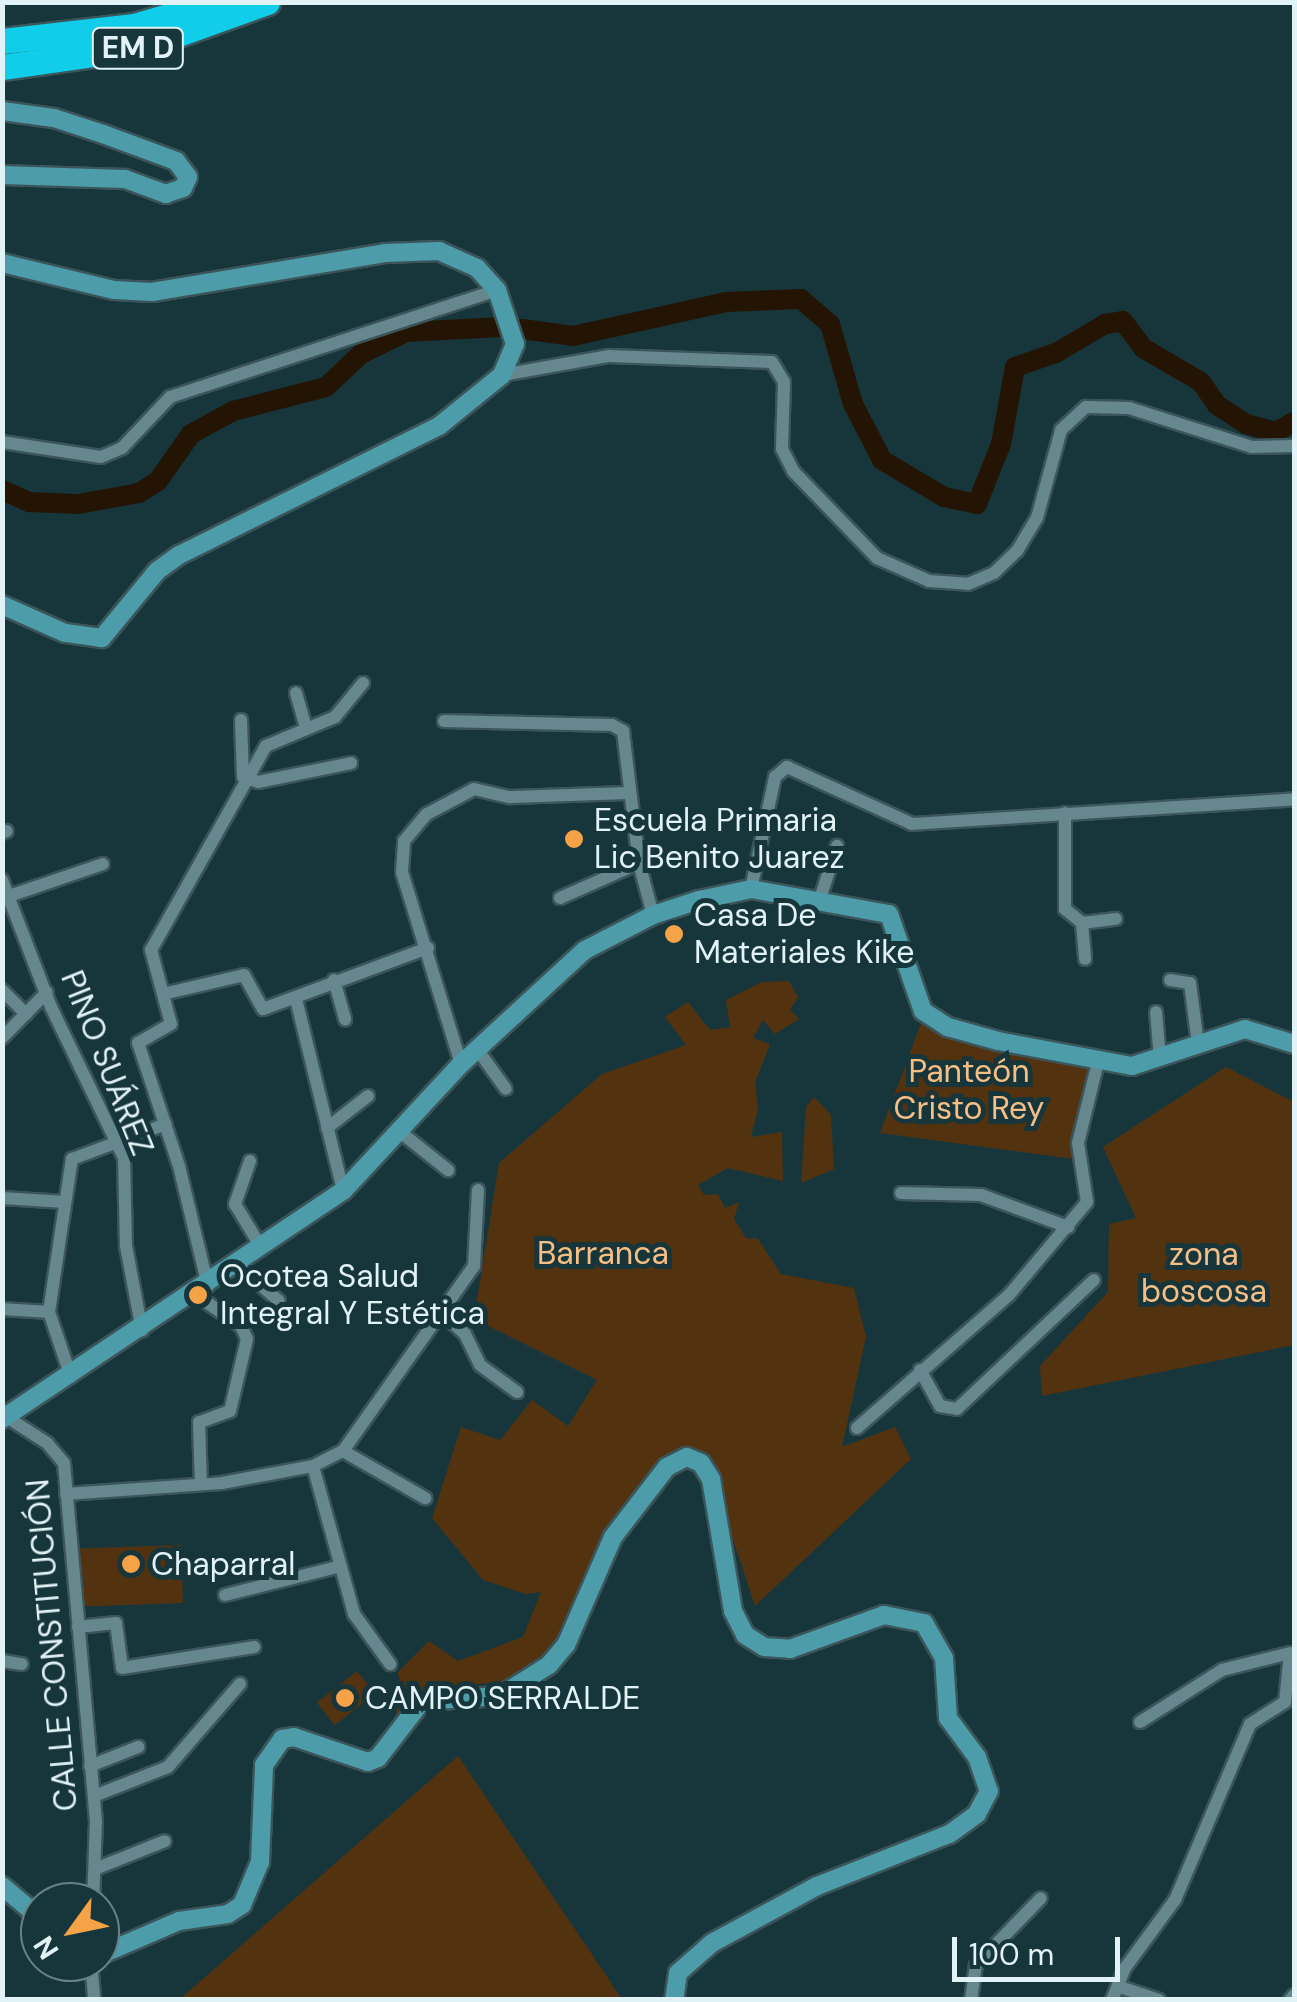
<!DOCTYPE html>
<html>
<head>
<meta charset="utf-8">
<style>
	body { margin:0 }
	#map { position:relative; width:1297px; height:2002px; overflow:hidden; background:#17363c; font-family:"DM Sans",sans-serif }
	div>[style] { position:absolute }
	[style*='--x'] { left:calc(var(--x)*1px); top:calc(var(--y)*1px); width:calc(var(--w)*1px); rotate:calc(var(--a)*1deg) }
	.green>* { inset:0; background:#53330f; transform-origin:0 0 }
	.river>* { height:20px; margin:-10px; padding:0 10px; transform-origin:10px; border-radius:10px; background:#241404 }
	.roads { filter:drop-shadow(2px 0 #3b555a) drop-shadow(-2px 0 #3b555a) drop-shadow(0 2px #3b555a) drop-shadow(0 -2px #3b555a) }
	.street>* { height:12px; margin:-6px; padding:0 6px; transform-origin:6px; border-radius:6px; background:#66878e }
	.secondary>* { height:18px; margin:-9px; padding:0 9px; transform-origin:9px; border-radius:9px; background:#4c9ca9 }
	.highway>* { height:25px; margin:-12.5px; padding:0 12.5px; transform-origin:12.5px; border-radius:12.5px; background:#10cee9 }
	.dots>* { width:28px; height:28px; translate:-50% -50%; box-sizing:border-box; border:5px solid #17363c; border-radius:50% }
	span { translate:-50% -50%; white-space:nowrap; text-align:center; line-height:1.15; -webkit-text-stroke:10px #17363c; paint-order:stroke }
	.shield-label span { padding:2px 8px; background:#17363c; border:2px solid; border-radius:8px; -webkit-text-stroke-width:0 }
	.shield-label { font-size:30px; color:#e2f3f7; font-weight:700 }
	.poi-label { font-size:32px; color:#e2f3f7 }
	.left { translate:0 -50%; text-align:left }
	.street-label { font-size:32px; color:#e2f3f7 }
	.park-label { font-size:32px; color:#f9be84 }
	.frame { position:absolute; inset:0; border:5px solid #e2f3f7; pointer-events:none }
	.north { position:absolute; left:20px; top:1882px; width:100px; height:100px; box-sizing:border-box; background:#17363c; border:2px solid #688287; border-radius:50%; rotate:237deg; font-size:28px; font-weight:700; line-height:40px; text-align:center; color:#e2f3f7 }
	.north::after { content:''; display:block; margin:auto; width:35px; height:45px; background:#f6a247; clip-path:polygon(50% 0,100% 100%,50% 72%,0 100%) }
	.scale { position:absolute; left:952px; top:1937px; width:168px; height:45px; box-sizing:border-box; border:5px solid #e2f3f7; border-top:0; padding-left:12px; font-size:30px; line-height:35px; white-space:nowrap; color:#e2f3f7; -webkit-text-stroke:8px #17363c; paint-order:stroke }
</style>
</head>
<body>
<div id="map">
	<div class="green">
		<i style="clip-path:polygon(789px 981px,798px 997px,790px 1010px,799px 1019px,775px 1034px,763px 1020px,753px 1038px,770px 1044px,755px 1082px,758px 1109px,751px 1137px,782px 1132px,783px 1181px,728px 1168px,698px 1185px,704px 1195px,718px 1194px,725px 1208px,739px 1202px,734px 1219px,746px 1238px,758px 1239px,781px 1274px,854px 1288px,866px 1337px,842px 1447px,895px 1427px,911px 1459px,755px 1606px,707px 1461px,679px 1450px,662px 1458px,617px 1525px,553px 1646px,530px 1674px,516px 1681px,431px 1688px,396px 1716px,398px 1672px,429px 1641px,458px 1661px,523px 1637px,541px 1592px,526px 1594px,483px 1580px,432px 1518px,461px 1427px,500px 1440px,532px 1400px,568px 1426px,597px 1380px,474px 1319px,499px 1163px,602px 1074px,686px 1045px,665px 1017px,688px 1002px,710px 1030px,730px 1027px,726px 1000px,762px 982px)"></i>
		<i style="clip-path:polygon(923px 1018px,1094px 1062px,1074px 1159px,880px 1133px)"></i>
		<i style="clip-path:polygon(1226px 1067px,1294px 1102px,1294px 1345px,1042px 1396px,1040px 1366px,1108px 1292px,1109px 1224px,1136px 1218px,1103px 1147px)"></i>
		<i style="clip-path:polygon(814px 1097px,831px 1115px,834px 1169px,801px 1183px,806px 1107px)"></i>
		<i style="left:181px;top:1545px;width:58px;height:101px;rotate:88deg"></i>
		<i style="left:357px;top:1671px;width:29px;height:51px;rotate:52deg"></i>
		<i style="clip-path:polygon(458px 1756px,622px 1999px,180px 1999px)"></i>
	</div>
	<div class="river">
		<i style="--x:522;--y:329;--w:51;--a:7.8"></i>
		<i style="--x:573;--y:336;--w:157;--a:-12.5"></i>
		<i style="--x:726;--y:302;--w:75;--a:-2.3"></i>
		<i style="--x:801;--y:299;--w:38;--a:41"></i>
		<i style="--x:830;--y:324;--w:83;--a:74"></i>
		<i style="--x:853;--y:404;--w:63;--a:62.6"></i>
		<i style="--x:882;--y:460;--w:72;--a:30.8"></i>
		<i style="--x:944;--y:497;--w:34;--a:12"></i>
		<i style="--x:977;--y:504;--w:65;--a:-68.2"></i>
		<i style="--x:1001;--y:444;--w:78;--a:-79.7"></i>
		<i style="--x:1015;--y:367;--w:43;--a:-18.9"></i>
		<i style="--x:1056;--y:353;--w:57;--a:-30.6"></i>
		<i style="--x:1105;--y:324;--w:18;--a:-9"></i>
		<i style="--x:1123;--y:321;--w:34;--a:53"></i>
		<i style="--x:1143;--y:348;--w:67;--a:30.4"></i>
		<i style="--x:1201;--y:382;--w:28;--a:55"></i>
		<i style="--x:1217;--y:405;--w:35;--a:33"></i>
		<i style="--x:1246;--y:424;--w:30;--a:15"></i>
		<i style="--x:1275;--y:432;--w:21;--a:-28"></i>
		<i style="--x:2;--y:490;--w:30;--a:24"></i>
		<i style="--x:29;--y:502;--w:49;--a:2.3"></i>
		<i style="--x:78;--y:504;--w:62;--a:-10.2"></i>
		<i style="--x:139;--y:493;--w:22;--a:-32"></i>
		<i style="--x:158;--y:481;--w:57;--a:-54.9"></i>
		<i style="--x:191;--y:434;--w:48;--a:-28.7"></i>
		<i style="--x:233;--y:411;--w:96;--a:-14.5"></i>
		<i style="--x:326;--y:387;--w:48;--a:-43.3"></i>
		<i style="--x:361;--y:354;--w:50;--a:-26.1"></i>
		<i style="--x:406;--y:332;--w:96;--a:-3"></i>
	</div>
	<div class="roads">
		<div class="street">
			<i style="--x:502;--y:375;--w:109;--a:-10.1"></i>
			<i style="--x:609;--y:356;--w:163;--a:2.1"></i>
			<i style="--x:772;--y:362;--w:23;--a:59"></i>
			<i style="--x:784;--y:382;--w:67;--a:91.7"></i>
			<i style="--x:782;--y:449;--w:25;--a:63"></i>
			<i style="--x:793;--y:471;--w:121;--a:46"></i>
			<i style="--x:877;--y:558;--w:57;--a:23.9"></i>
			<i style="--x:929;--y:581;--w:39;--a:4"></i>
			<i style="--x:968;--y:584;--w:28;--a:-23"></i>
			<i style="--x:994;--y:573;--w:32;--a:-44"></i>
			<i style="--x:1017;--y:551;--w:39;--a:-59"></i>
			<i style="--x:1037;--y:518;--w:91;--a:-74.7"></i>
			<i style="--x:1061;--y:430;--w:34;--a:-43"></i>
			<i style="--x:1086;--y:407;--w:43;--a:1.3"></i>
			<i style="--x:1129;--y:408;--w:129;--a:17.6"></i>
			<i style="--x:1252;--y:447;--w:42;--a:-1.4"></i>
			<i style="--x:2;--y:442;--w:100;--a:8.6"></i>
			<i style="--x:101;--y:457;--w:23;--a:-23"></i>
			<i style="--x:122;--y:448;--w:70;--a:-46.7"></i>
			<i style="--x:170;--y:397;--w:344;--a:-18.1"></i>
			<i style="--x:296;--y:693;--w:36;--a:74"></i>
			<i style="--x:241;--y:720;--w:57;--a:88"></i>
			<i style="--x:243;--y:777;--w:16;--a:18"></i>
			<i style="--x:258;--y:782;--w:95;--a:-11.5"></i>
			<i style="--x:444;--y:721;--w:168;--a:1.4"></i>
			<i style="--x:612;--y:725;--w:13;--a:29"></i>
			<i style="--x:623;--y:731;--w:133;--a:83.1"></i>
			<i style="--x:639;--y:863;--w:54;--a:74.9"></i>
			<i style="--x:1065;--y:813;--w:96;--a:90"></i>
			<i style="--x:1065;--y:909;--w:22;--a:39"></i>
			<i style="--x:1082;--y:923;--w:34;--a:-7"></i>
			<i style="--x:2;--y:833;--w:5;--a:-22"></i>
			<i style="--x:2;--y:880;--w:136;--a:68.9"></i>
			<i style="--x:51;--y:1007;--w:168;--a:64.2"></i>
			<i style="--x:124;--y:1158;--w:88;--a:88.7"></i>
			<i style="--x:126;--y:1246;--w:86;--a:79.3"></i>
			<i style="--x:751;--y:889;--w:115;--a:-77.9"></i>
			<i style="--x:775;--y:777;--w:16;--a:-40"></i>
			<i style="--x:787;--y:767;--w:137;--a:24.5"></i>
			<i style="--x:912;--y:824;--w:383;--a:-3.7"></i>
			<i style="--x:9;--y:896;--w:99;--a:-18.8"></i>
			<i style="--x:560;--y:898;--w:86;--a:-23.9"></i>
			<i style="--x:819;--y:902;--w:59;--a:-72.2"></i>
			<i style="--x:1082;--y:923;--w:36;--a:85"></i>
			<i style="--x:334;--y:980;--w:41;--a:74.2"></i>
			<i style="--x:1170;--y:980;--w:20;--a:9"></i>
			<i style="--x:1190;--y:983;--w:62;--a:82.5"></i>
			<i style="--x:2;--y:990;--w:34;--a:45"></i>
			<i style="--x:163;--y:994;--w:83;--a:-13.2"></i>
			<i style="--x:244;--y:975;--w:39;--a:61"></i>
			<i style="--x:263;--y:1009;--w:176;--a:-20.3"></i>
			<i style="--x:296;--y:999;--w:198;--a:76.2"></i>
			<i style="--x:1156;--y:1012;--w:48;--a:85.2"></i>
			<i style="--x:2;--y:1038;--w:64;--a:-45.6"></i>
			<i style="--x:477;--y:1049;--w:49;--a:54.1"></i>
			<i style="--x:461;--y:1064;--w:201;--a:-107.1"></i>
			<i style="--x:402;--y:872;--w:31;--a:-86"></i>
			<i style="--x:404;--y:841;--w:35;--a:-50"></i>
			<i style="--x:427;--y:814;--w:53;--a:-28"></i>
			<i style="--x:474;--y:789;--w:37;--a:13"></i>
			<i style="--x:510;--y:797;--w:119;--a:-1.9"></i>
			<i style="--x:327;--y:1128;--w:52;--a:-38"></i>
			<i style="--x:399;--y:1131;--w:63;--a:38.5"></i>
			<i style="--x:250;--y:1161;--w:46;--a:109.2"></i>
			<i style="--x:235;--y:1204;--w:50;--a:58.8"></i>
			<i style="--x:901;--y:1193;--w:80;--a:1.4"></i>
			<i style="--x:981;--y:1195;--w:93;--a:20.2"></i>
			<i style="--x:2;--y:1198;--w:63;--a:3.6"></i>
			<i style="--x:237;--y:1265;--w:55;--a:40.6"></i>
			<i style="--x:208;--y:1286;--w:123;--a:-103.6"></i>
			<i style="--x:179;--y:1166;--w:130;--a:-108.4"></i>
			<i style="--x:138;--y:1043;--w:38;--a:-30"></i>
			<i style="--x:171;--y:1024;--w:77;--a:-105.1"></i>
			<i style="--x:151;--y:950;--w:234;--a:-60.6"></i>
			<i style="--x:266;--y:746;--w:75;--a:-22.8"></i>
			<i style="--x:335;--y:717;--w:44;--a:-50.5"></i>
			<i style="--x:196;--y:1295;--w:55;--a:34.6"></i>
			<i style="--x:241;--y:1326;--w:14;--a:65"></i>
			<i style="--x:247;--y:1339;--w:74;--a:103.3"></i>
			<i style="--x:230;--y:1411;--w:33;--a:160"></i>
			<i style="--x:199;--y:1422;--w:62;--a:88.2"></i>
			<i style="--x:2;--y:1309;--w:47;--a:3.7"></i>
			<i style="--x:445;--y:1316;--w:27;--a:42"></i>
			<i style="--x:465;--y:1334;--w:34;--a:64"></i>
			<i style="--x:480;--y:1365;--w:46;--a:36.1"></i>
			<i style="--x:920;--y:1370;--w:41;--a:60.9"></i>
			<i style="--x:940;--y:1406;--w:17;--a:10"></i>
			<i style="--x:957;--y:1409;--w:188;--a:-43.3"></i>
			<i style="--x:71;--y:1377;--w:69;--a:-108.7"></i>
			<i style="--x:49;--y:1312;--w:155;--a:-81.5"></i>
			<i style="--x:72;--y:1159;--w:100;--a:-20.4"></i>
			<i style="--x:2;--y:1414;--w:54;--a:32.8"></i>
			<i style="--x:47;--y:1443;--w:26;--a:50"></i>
			<i style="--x:64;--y:1463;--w:359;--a:84.9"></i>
			<i style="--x:96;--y:1821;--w:81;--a:92.1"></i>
			<i style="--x:857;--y:1428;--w:202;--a:-41.2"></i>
			<i style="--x:1009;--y:1295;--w:121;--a:-50"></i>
			<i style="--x:1087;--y:1202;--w:60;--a:-98.7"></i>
			<i style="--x:1078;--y:1143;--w:83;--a:-76.1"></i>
			<i style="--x:343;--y:1451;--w:95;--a:29.8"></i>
			<i style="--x:313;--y:1466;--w:154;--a:74.5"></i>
			<i style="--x:354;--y:1614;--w:62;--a:54.2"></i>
			<i style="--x:66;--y:1494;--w:156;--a:-4"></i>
			<i style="--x:222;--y:1483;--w:93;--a:-10.6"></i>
			<i style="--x:313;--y:1466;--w:34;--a:-27"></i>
			<i style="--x:343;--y:1451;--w:227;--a:-54.7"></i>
			<i style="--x:474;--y:1266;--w:76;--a:-87"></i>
			<i style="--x:225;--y:1595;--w:115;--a:-14"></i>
			<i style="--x:78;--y:1627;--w:38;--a:-6"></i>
			<i style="--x:116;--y:1623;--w:45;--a:82.4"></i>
			<i style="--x:122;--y:1668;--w:134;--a:-9"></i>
			<i style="--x:2;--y:1661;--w:20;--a:9"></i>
			<i style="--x:90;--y:1766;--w:52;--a:-21.6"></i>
			<i style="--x:94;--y:1796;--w:79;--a:-21.4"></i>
			<i style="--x:168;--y:1767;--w:110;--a:-49.1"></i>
			<i style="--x:95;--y:1869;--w:75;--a:-21.8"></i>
			<i style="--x:91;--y:1962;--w:38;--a:85"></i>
			<i style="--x:1120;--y:1987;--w:41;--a:18.4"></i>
			<i style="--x:971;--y:2000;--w:35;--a:-82"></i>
			<i style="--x:976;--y:1965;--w:93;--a:-45.9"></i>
			<i style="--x:1112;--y:2000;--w:35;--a:-68"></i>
			<i style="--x:1125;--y:1968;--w:84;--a:-53.7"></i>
			<i style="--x:1175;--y:1900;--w:191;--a:-66.9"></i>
			<i style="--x:1250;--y:1724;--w:41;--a:-32.2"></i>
			<i style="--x:1285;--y:1702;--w:49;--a:-84.2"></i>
			<i style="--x:1290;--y:1653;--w:70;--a:166"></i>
			<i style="--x:1222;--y:1670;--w:97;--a:147.6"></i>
			<i style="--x:1290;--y:2000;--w:6;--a:-51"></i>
		</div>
		<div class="secondary">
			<i style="--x:2;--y:111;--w:52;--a:7.7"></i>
			<i style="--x:54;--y:118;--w:52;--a:18.1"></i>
			<i style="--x:103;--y:134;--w:78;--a:20.3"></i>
			<i style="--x:176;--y:161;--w:20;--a:53"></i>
			<i style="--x:188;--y:177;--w:12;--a:114"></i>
			<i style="--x:183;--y:188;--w:18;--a:161"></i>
			<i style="--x:166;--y:194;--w:44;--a:-159.9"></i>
			<i style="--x:125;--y:179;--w:123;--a:-178.1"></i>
			<i style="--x:2;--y:263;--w:115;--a:13.6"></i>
			<i style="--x:114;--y:290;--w:38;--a:3"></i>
			<i style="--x:152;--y:292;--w:236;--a:-9.5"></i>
			<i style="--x:385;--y:253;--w:54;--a:-2.1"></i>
			<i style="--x:439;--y:251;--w:42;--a:24.1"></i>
			<i style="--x:477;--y:268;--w:30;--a:48"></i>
			<i style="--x:497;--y:290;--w:57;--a:71.6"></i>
			<i style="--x:515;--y:344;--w:34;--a:113"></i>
			<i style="--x:502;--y:375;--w:81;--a:141"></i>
			<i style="--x:439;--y:426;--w:290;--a:153.6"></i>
			<i style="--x:179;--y:555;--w:27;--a:144"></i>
			<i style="--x:157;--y:571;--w:87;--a:129.4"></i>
			<i style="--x:102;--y:638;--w:37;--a:-172"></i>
			<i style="--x:65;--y:633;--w:69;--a:-156"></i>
			<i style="--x:2;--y:1419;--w:410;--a:-33.8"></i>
			<i style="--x:343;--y:1191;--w:173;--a:-47.1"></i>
			<i style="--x:461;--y:1064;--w:168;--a:-42.6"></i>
			<i style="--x:585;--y:950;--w:76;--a:-27.2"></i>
			<i style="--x:653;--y:915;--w:48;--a:-18.1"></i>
			<i style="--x:699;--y:900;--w:53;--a:-11.9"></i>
			<i style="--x:751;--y:889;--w:140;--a:10.3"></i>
			<i style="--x:889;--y:914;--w:103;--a:70.7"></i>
			<i style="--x:923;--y:1011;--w:30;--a:33"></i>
			<i style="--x:948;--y:1027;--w:52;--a:15.6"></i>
			<i style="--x:998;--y:1041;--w:136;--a:10.6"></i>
			<i style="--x:1132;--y:1066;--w:119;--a:-18.1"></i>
			<i style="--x:1245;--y:1029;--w:51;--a:17"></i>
			<i style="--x:2;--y:1886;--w:50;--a:40.1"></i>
			<i style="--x:100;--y:1955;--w:86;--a:-23.3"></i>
			<i style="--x:179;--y:1921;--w:49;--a:-8.1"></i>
			<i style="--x:228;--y:1914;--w:17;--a:-33"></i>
			<i style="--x:242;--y:1905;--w:47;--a:-67.3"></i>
			<i style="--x:260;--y:1862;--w:97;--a:-87.6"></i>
			<i style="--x:264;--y:1765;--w:32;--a:-55"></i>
			<i style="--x:282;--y:1739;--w:12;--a:-9"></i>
			<i style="--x:294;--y:1737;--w:78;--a:18.7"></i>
			<i style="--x:368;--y:1762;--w:11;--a:-22"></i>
			<i style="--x:378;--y:1758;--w:72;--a:-52.3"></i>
			<i style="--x:422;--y:1701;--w:78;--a:-3.7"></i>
			<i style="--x:500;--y:1696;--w:58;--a:-32.3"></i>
			<i style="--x:549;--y:1665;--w:26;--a:-50"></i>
			<i style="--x:566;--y:1645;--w:118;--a:-66.5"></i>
			<i style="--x:613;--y:1537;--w:88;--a:-52.4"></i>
			<i style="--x:667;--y:1467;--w:22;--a:-27"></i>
			<i style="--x:687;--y:1457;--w:15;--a:23"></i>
			<i style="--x:701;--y:1463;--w:19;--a:58"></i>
			<i style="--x:711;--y:1479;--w:134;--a:80.5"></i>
			<i style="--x:733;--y:1611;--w:27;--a:63"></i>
			<i style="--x:745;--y:1635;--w:22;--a:32"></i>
			<i style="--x:764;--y:1647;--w:26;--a:4"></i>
			<i style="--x:790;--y:1649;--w:100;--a:-19.9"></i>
			<i style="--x:884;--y:1615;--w:41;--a:11.3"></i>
			<i style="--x:924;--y:1623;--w:40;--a:60.3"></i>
			<i style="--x:944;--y:1658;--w:60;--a:86.2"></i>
			<i style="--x:948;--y:1718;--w:49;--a:53.4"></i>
			<i style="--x:977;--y:1757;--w:36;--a:71"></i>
			<i style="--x:989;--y:1791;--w:26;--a:118"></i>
			<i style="--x:977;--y:1814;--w:34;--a:144"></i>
			<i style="--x:949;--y:1834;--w:142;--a:158.5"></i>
			<i style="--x:817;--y:1886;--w:119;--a:151.5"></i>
			<i style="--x:712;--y:1943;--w:45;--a:138.6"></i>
			<i style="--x:678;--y:1973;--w:27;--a:98"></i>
		</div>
		<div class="highway">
			<i style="--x:2;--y:41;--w:133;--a:-6.5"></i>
			<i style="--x:134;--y:26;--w:84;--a:-16.5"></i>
			<i style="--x:2;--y:67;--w:141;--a:-8.1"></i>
			<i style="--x:142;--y:47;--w:133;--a:-19.8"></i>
		</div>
	</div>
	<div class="dots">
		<i style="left:574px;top:839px;background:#f6a247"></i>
		<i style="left:674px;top:934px;background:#f6a247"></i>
		<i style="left:198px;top:1295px;background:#f6a247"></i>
		<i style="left:131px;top:1564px;background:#f6a247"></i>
		<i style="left:345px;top:1698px;background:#f6a247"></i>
	</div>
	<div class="shield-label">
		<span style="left:138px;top:48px">EM D</span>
	</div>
	<div class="poi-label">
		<span class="left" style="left:594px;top:839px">Escuela Primaria<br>Lic Benito Juarez</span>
		<span class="left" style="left:694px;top:934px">Casa De<br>Materiales Kike</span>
		<span class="left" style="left:220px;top:1295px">Ocotea Salud<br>Integral Y Estética</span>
		<span class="left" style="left:151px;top:1564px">Chaparral</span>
		<span class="left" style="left:365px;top:1698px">CAMPO SERRALDE</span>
	</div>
	<div class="street-label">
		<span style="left:107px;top:1063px;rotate:68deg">PINO SUÁREZ</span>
		<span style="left:52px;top:1645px;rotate:-95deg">CALLE CONSTITUCIÓN</span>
	</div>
	<div class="park-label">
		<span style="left:969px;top:1090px">Panteón<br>Cristo Rey</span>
		<span style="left:603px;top:1253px">Barranca</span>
		<span style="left:1204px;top:1273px">zona<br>boscosa</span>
	</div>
	<div class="frame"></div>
	<div class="north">N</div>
	<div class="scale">100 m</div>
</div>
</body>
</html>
